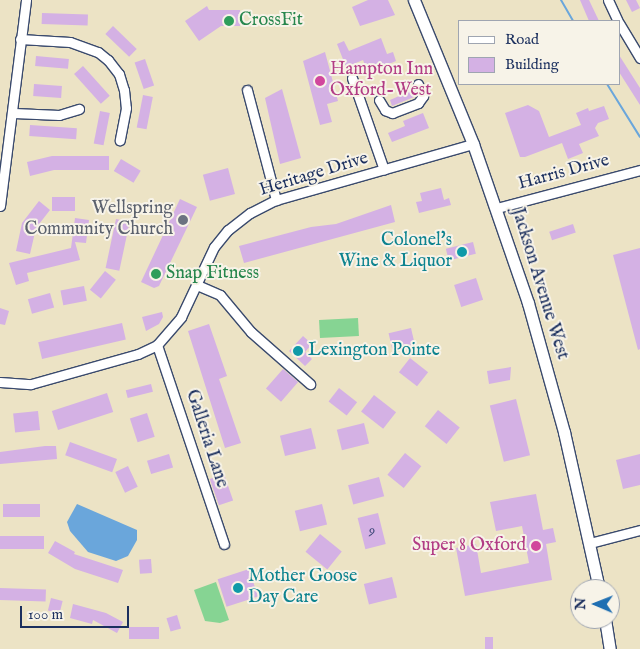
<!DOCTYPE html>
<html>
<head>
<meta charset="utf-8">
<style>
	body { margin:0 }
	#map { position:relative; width:640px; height:649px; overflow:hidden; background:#ece3c5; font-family:"IM FELL English",serif }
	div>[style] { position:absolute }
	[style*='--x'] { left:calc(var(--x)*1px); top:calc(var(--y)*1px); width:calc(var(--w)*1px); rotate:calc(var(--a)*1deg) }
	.green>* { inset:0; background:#86d493; transform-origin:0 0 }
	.water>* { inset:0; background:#6aa6db }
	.stream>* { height:2px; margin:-1px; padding:0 1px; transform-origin:1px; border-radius:1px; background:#6aa6db }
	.building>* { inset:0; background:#d4b1e4; transform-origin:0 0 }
	.roads { filter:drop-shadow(1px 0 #3a4a6d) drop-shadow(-1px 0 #3a4a6d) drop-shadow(0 1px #3a4a6d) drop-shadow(0 -1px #3a4a6d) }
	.minor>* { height:9px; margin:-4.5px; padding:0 4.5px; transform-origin:4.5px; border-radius:4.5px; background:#fff }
	.major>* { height:11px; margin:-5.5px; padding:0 5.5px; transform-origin:5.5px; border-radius:5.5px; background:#fff }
	.dots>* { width:14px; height:14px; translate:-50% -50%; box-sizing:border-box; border:2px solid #f7f3e8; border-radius:50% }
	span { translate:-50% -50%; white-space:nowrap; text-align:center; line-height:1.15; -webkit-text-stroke:4px #f7f3e8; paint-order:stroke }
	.number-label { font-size:15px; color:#495080 }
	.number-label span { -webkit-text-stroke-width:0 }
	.leisure-label { font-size:18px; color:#27864d }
	.left { translate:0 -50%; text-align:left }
	.hotel-label { font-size:18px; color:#b23c85 }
	.right { translate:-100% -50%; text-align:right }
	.street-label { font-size:18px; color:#1b2f5e }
	.worship-label { font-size:18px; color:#5b616d }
	.culture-label { font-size:18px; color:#0d838f }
	.legend { position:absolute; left:458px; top:20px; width:162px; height:65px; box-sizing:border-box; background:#f7f3e8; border:1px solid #9fa5b1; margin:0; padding:6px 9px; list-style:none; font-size:15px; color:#1b2f5e }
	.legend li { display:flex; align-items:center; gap:10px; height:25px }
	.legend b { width:25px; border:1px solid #9fa5b1 }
	.north { position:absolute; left:570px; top:579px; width:50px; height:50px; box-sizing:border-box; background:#f7f3e8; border:1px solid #9fa5b1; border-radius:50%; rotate:271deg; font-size:14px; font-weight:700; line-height:20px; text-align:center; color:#1b2f5e }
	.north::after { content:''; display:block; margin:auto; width:18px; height:22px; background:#1f6fb2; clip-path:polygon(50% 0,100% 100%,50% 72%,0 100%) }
	.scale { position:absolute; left:20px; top:606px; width:109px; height:22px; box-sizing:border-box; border:2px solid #1b2f5e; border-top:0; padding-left:6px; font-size:15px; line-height:18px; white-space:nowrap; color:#1b2f5e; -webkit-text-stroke:4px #f7f3e8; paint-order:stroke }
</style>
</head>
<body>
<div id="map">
	<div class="green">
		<i style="left:358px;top:318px;width:18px;height:39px;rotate:87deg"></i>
		<i style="clip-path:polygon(216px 582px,229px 620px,220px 623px,205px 621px,194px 590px)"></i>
	</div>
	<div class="water">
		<i style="clip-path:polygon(77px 504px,137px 530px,137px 540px,128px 556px,116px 561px,88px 552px,70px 531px,67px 522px)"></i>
	</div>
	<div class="stream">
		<i style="--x:561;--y:0;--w:24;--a:60"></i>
		<i style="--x:607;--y:84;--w:62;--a:58.1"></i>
	</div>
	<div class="building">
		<i style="clip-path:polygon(368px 0,388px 0,395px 15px,360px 26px,352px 7px)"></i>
		<i style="clip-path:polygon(580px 0,589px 0,599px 21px,589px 21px)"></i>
		<i style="clip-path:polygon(626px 0,636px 0,640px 8px,632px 12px)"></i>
		<i style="clip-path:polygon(207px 6px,209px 10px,240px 10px,240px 26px,221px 26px,199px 41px,185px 21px)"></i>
		<i style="left:42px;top:13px;width:46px;height:11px;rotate:2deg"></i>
		<i style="left:113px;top:26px;width:33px;height:11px;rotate:44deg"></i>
		<i style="clip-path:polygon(381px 38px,387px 54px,393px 52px,396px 61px,368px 73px,363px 60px,346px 67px,337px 44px,344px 41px,349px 51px)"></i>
		<i style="clip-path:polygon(325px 52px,338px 101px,327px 104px,332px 122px,320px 125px,303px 61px)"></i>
		<i style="clip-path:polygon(619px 55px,640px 88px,640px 105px,619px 72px)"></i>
		<i style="left:36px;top:56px;width:33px;height:10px;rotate:5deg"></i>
		<i style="left:145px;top:59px;width:28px;height:11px;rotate:71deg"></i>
		<i style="left:83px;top:66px;width:40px;height:12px;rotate:48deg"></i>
		<i style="left:34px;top:84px;width:28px;height:12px;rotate:4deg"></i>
		<i style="clip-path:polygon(282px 89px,301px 158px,280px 164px,265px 98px)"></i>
		<i style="clip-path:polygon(413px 90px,414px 97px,392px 106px,390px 100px)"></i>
		<i style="left:143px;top:95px;width:10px;height:33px;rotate:11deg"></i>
		<i style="clip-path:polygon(528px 105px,539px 111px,549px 137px,581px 125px,576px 113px,588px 108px,589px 111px,604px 106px,609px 119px,598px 123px,595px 128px,599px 136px,579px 144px,583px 153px,568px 159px,562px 143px,525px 157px,520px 157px,505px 113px)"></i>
		<i style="left:100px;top:111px;width:10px;height:33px;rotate:11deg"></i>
		<i style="clip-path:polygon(423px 113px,429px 128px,392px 142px,388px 133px,405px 126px,403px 121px)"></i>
		<i style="left:30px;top:125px;width:47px;height:11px;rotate:4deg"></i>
		<i style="clip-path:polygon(52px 156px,109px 156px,109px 170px,54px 170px,30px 176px,27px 162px)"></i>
		<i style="left:121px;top:159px;width:23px;height:14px;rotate:31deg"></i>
		<i style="left:228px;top:168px;width:27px;height:26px;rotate:75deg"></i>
		<i style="clip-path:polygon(441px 188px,444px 200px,449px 198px,451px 205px,419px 213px,416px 202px,422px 201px,420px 193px)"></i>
		<i style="left:52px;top:197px;width:23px;height:14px"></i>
		<i style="clip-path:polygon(180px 199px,197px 207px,159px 286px,154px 288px,141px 282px)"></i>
		<i style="clip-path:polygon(39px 201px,50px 210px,36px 228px,30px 254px,16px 251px,22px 223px)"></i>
		<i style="clip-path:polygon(391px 205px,395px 222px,244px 263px,239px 246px,311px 227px,336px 224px)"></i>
		<i style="clip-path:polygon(75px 218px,89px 220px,86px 243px,75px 242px,80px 260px,27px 273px,29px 281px,16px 285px,9px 263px,71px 248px)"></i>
		<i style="left:116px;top:219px;width:14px;height:50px;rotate:12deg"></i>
		<i style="left:573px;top:224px;width:9px;height:25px;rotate:72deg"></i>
		<i style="left:473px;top:242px;width:12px;height:28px;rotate:76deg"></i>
		<i style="clip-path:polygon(640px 248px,640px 349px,638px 350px,613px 255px)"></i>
		<i style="left:105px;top:271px;width:14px;height:24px;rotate:39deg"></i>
		<i style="left:476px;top:278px;width:23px;height:23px;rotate:72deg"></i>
		<i style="left:84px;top:286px;width:15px;height:24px;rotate:79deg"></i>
		<i style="left:50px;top:293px;width:15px;height:23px;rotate:74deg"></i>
		<i style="clip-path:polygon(0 308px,9px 311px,5px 325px,0 324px)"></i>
		<i style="clip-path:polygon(162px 312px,163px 317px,159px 324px,146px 331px,142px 317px)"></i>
		<i style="left:122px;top:323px;width:17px;height:86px;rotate:77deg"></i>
		<i style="clip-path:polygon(209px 324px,227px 376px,219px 379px,241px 443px,225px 448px,188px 331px)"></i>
		<i style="left:411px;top:328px;width:17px;height:23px;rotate:77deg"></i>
		<i style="clip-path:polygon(303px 336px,312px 344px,305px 352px,312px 359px,305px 366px,289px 351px)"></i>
		<i style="left:410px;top:358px;width:23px;height:18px;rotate:38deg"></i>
		<i style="clip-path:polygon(511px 367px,510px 380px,489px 384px,487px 371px)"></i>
		<i style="left:283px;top:369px;width:20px;height:26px;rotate:41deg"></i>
		<i style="left:151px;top:384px;width:8px;height:26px;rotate:76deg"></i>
		<i style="left:339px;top:388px;width:23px;height:17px;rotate:38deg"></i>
		<i style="left:107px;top:393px;width:20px;height:58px;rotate:72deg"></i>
		<i style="left:374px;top:395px;width:28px;height:21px;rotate:38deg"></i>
		<i style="left:516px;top:399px;width:58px;height:27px;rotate:76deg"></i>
		<i style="left:438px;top:410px;width:28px;height:21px;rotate:39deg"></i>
		<i style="left:38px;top:411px;width:19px;height:25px;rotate:84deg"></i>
		<i style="left:147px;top:413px;width:25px;height:18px;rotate:72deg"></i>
		<i style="left:364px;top:423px;width:21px;height:28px;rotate:76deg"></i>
		<i style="left:311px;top:428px;width:21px;height:32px;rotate:76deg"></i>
		<i style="left:70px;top:442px;width:50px;height:14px;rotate:20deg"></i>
		<i style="clip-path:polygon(45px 446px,56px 446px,57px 459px,0 464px,0 452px)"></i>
		<i style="left:405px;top:453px;width:21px;height:28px;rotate:39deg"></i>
		<i style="left:169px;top:454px;width:14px;height:23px;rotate:73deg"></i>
		<i style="clip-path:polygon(640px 454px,640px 485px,623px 489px,616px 460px)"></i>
		<i style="left:128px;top:466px;width:23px;height:14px;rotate:65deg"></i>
		<i style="left:224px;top:474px;width:28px;height:15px;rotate:71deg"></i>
		<i style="left:379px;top:477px;width:20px;height:32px;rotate:75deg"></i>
		<i style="clip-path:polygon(536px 494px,543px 530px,553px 528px,556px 542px,546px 544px,552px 580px,465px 596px,456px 548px,476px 544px,481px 573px,529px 563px,522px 526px,496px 531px,490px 502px)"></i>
		<i style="left:3px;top:504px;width:37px;height:13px"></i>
		<i style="left:322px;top:504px;width:21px;height:28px;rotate:76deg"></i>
		<i style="left:378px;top:513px;width:32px;height:21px;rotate:76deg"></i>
		<i style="left:320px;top:534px;width:28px;height:23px;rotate:39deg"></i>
		<i style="left:44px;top:536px;width:13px;height:44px;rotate:90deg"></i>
		<i style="clip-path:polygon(55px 541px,75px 552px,74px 554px,123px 570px,118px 583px,75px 569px,48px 553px)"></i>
		<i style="left:151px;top:559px;width:14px;height:12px;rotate:86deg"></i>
		<i style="left:249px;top:569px;width:29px;height:33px;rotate:72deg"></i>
		<i style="left:392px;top:577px;width:21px;height:29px;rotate:76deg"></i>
		<i style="left:0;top:588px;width:46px;height:12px;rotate:2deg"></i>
		<i style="left:51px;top:598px;width:12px;height:13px;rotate:14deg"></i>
		<i style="clip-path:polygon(73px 604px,106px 613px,123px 622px,117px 633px,93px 620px,92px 624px,70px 618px)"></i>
		<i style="left:177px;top:615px;width:14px;height:11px;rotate:73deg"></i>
		<i style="left:129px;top:627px;width:30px;height:12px"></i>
		<i style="left:485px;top:637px;width:8px;height:12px"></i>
	</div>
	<div class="roads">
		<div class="minor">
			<i style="--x:608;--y:0;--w:23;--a:65"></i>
			<i style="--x:619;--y:23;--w:41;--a:59"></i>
			<i style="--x:20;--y:39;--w:50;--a:3.4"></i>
			<i style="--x:70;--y:42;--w:30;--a:20"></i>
			<i style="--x:98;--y:52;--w:13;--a:39"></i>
			<i style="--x:108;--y:60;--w:18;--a:52"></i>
			<i style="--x:119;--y:74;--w:17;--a:73"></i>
			<i style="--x:124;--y:90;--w:18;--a:84"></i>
			<i style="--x:126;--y:108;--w:33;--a:101"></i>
			<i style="--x:352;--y:78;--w:97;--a:70.8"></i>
			<i style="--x:247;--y:90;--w:114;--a:75.2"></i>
			<i style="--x:379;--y:100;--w:12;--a:59"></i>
			<i style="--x:385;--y:110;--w:8;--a:23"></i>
			<i style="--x:392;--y:113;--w:28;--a:-21"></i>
			<i style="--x:418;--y:103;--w:9;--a:-54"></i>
			<i style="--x:423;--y:96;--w:13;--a:-113"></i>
			<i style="--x:14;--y:113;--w:45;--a:2.5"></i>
			<i style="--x:59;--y:115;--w:21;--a:-17"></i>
			<i style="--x:0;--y:206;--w:208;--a:-82.8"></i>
			<i style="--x:497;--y:208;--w:148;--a:-14.9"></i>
			<i style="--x:197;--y:285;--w:25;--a:23"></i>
			<i style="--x:220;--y:295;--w:48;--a:50"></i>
			<i style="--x:251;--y:332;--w:79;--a:41.4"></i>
			<i style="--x:157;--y:345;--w:210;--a:71.4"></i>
			<i style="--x:0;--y:382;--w:31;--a:4"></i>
			<i style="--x:31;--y:384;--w:111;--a:-15.7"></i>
			<i style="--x:138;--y:354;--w:21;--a:-25"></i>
			<i style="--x:157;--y:345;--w:37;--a:-49"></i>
			<i style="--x:181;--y:317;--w:77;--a:-64.8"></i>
			<i style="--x:214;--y:247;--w:22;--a:-51"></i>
			<i style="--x:228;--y:230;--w:28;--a:-38"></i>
			<i style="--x:250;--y:213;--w:29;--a:-27"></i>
			<i style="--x:276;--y:200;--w:205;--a:-15.9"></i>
			<i style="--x:590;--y:543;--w:52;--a:-14.6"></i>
		</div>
		<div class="major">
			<i style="--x:414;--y:0;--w:156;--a:67.7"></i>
			<i style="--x:473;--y:144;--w:168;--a:70.9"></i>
			<i style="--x:528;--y:303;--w:134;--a:74.4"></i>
			<i style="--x:564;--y:432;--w:161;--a:77.4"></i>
			<i style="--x:605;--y:619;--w:30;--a:81"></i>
		</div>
	</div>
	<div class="dots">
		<i style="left:229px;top:21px;background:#2e9e5b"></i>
		<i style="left:320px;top:81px;background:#d1479c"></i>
		<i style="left:183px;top:220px;background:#6b7280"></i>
		<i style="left:462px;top:252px;background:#0f9aa8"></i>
		<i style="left:156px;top:274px;background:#2e9e5b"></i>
		<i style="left:298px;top:351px;background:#0f9aa8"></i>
		<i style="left:536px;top:546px;background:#d1479c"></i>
		<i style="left:238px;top:588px;background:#0f9aa8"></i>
	</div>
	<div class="number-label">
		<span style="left:372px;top:531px">9</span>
	</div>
	<div class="leisure-label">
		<span class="left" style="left:239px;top:21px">CrossFit</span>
		<span class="left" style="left:166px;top:274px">Snap Fitness</span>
	</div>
	<div class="hotel-label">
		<span class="left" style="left:330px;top:81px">Hampton Inn<br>Oxford-West</span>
		<span class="right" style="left:526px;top:546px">Super 8 Oxford</span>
	</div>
	<div class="street-label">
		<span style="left:564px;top:173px;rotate:-15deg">Harris Drive</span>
		<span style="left:314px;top:175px;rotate:-17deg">Heritage Drive</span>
		<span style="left:539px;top:284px;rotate:73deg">Jackson Avenue West</span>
		<span style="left:206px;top:439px;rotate:72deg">Galleria Lane</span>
	</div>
	<div class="worship-label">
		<span class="right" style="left:173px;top:220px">Wellspring<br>Community Church</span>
	</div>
	<div class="culture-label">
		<span class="right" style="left:452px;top:252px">Colonel's<br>Wine &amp; Liquor</span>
		<span class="left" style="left:308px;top:351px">Lexington Pointe</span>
		<span class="left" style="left:248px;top:588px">Mother Goose<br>Day Care</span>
	</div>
	<ul class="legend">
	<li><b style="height:6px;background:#fff"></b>Road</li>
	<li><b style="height:14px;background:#d4b1e4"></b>Building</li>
	</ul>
	<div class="north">N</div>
	<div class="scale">100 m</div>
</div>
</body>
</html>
